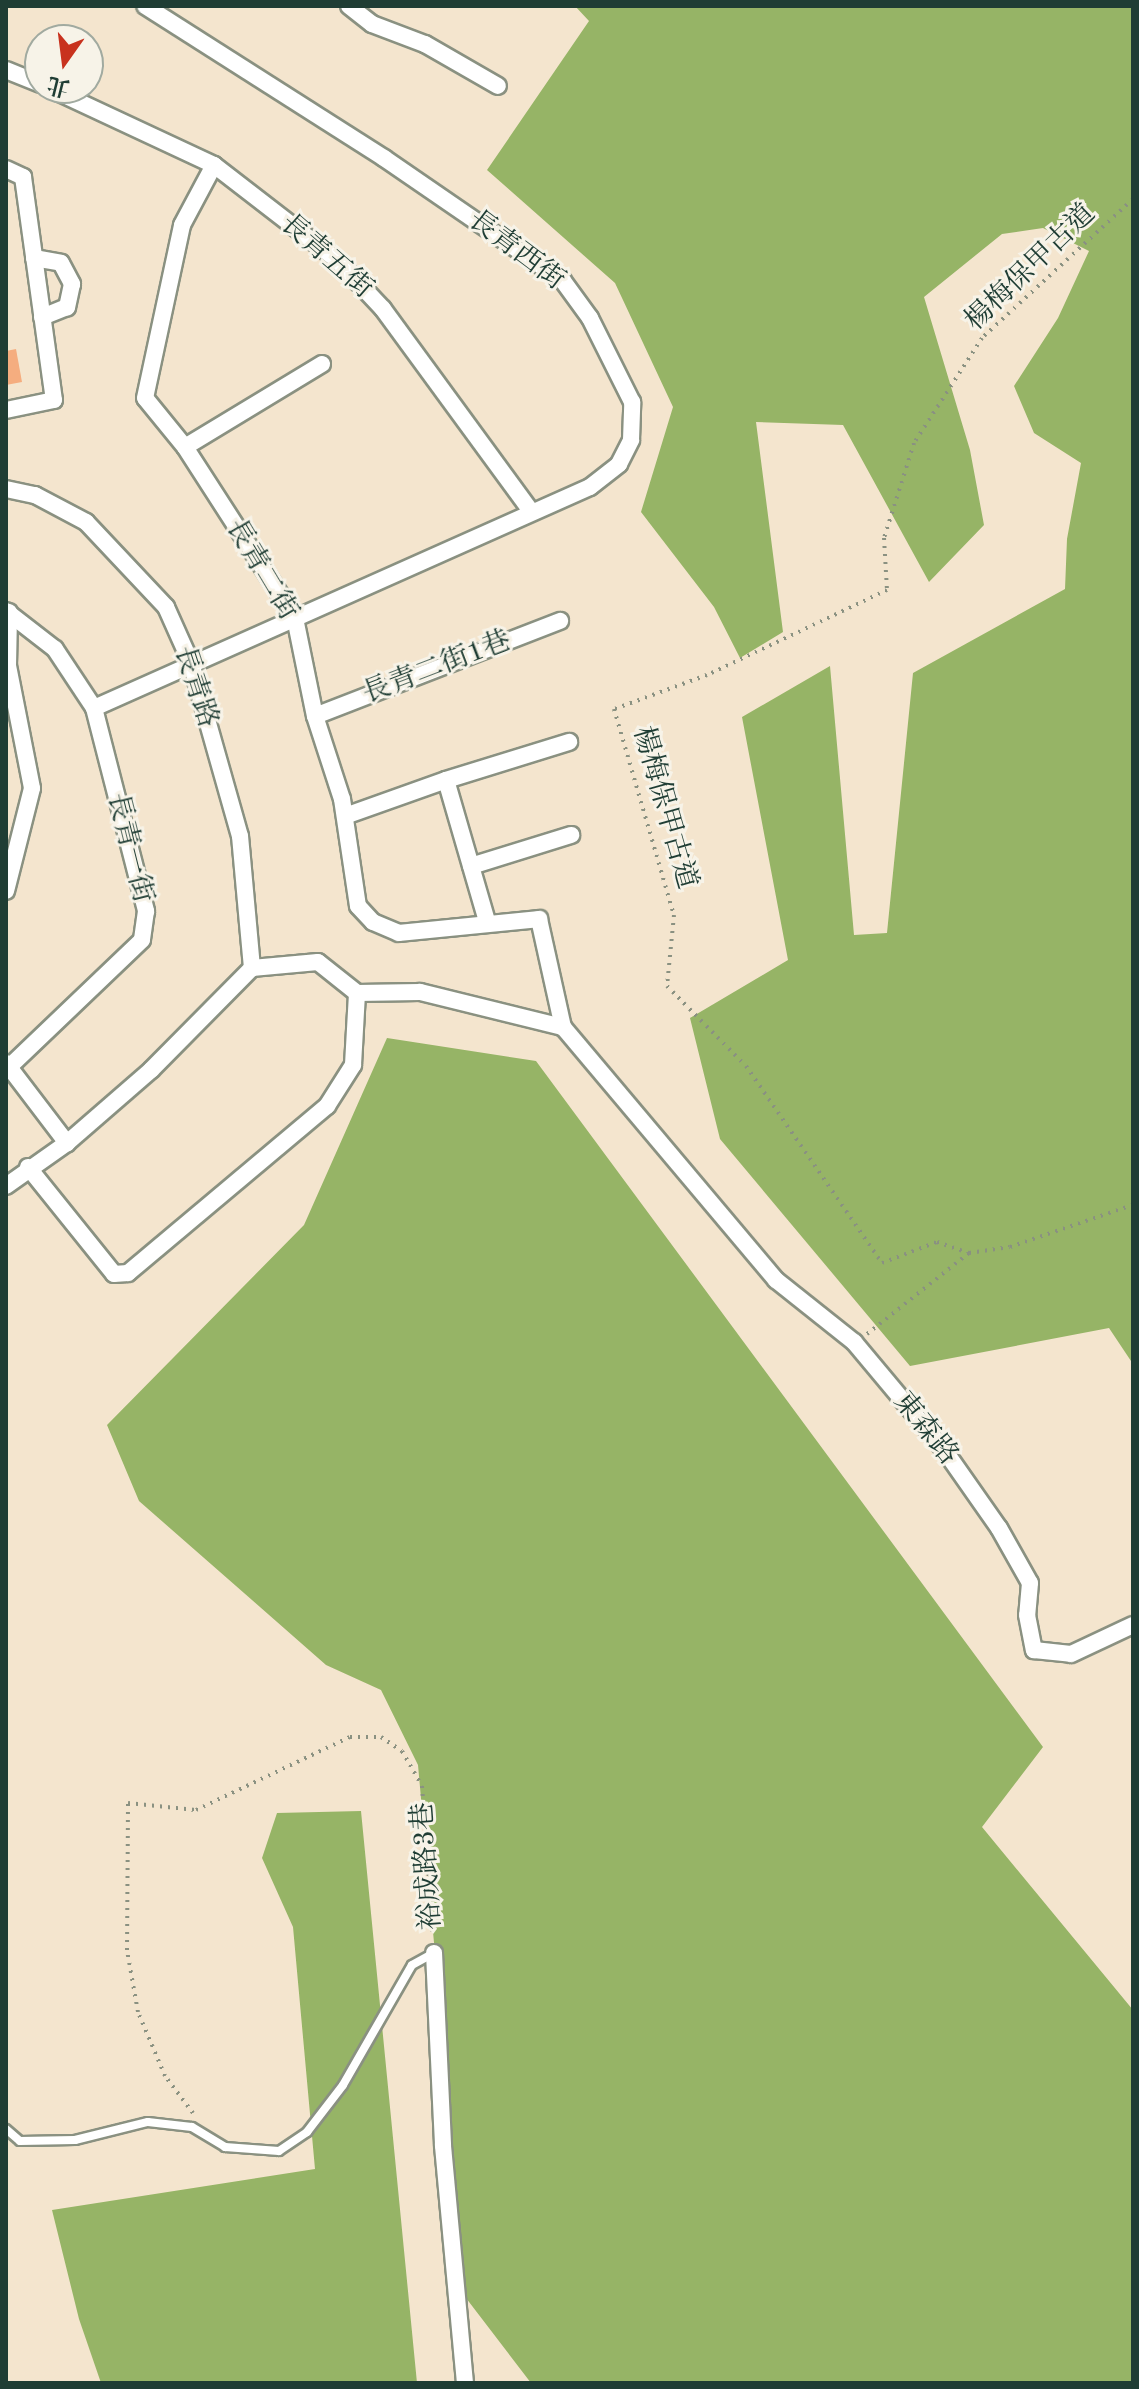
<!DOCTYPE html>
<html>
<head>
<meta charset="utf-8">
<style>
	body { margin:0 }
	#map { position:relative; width:1139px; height:2389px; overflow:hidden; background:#f4e5ce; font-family:"Old Standard TT","Noto Serif TC",serif }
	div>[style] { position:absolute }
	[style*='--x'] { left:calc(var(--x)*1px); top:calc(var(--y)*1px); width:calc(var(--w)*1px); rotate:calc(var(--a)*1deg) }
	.forest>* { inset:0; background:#96b466 }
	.building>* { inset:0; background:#f5ad7f }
	.path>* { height:4px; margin-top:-2px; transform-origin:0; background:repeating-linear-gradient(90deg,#8a9181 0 2px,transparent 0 8px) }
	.roads { filter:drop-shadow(2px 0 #8a9181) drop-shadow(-2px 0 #8a9181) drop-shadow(0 2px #8a9181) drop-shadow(0 -2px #8a9181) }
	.lane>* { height:8px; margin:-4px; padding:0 4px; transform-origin:4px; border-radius:4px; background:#fff }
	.street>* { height:16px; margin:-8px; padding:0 8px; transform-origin:8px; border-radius:8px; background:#fff }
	span { translate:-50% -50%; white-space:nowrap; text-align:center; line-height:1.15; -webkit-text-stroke:6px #f7f3e8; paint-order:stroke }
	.street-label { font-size:28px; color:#1f3d34 }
	.frame { position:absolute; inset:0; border:8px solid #1f3d34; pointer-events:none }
	.north { position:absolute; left:24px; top:24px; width:80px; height:80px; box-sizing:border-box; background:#f7f3e8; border:2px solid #a1aaa0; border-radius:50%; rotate:194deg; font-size:22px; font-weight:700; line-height:32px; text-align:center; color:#1f3d34 }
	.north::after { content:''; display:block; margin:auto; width:28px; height:36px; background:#c8321e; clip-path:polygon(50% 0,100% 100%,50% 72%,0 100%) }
</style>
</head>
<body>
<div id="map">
	<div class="forest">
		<i style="clip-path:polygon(575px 6px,1133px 6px,1133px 1364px,1109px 1328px,910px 1366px,720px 1139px,690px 1018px,788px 960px,742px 717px,830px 666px,854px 935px,887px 933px,913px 673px,1065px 589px,1067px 539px,1081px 463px,1034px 433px,1014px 386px,1058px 318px,1089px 251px,1043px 228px,1002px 234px,924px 297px,970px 450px,984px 525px,929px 582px,843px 425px,756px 422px,783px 632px,740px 658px,714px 607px,641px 512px,673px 407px,615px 283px,487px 170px,589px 21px)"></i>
		<i style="clip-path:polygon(387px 1038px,536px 1061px,1043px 1747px,982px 1827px,1133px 2010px,1133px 2383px,531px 2383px,466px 2298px,418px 1765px,381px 1690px,326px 1665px,139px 1501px,107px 1425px,304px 1225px)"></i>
		<i style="clip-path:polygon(361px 1811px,417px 2383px,101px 2383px,79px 2319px,52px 2210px,315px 2169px,293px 1927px,262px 1858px,277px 1813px)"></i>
	</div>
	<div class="building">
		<i style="clip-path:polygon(16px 349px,22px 382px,6px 385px,6px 351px)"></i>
	</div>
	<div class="path">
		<i style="--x:1133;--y:199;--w:205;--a:137.4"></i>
		<i style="--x:982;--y:338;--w:125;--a:122.9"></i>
		<i style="--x:914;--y:443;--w:100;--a:107.5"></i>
		<i style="--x:884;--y:538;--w:52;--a:86.7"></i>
		<i style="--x:887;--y:590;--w:199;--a:154.7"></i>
		<i style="--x:707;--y:675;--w:99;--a:159.9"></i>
		<i style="--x:614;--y:709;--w:215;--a:73.8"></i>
		<i style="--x:674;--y:915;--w:71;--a:95.6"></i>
		<i style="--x:667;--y:986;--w:112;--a:45.4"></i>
		<i style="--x:746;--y:1066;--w:239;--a:55.4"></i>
		<i style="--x:882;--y:1263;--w:59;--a:-20.9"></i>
		<i style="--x:937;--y:1242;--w:34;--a:19"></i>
		<i style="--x:969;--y:1253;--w:41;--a:-8.3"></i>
		<i style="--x:1010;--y:1247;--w:130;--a:-18.9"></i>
		<i style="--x:867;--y:1334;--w:130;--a:-38.5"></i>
		<i style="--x:193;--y:2113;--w:46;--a:-127.1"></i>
		<i style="--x:165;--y:2076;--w:69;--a:-112.9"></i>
		<i style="--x:138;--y:2012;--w:63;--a:-100.1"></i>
		<i style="--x:127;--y:1950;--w:147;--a:-89.6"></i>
		<i style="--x:128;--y:1803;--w:68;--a:5.9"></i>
		<i style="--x:196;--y:1810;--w:170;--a:-25.4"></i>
		<i style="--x:350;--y:1737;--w:31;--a:0"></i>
		<i style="--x:381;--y:1737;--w:25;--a:34"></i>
		<i style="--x:402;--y:1751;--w:40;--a:60.3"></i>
		<i style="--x:422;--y:1786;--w:151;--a:85.8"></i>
	</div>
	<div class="roads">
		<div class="lane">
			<i style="--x:6;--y:2129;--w:18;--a:41"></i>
			<i style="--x:20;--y:2141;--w:55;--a:-1"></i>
			<i style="--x:75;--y:2140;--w:75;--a:-13.9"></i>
			<i style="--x:148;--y:2122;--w:44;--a:6.5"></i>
			<i style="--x:192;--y:2127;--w:39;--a:31"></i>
			<i style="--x:225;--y:2147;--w:54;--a:4.2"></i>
			<i style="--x:279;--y:2151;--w:34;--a:-34"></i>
			<i style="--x:307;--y:2132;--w:59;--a:-52.5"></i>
			<i style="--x:343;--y:2085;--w:138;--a:-60.1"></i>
			<i style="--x:412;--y:1965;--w:25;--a:-29"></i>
		</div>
		<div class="street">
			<i style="--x:349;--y:6;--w:29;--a:38"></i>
			<i style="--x:372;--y:24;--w:57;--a:20.7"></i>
			<i style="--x:425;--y:44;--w:84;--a:29.9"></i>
			<i style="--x:6;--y:70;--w:37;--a:22"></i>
			<i style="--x:49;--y:88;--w:182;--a:25"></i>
			<i style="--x:214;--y:165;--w:155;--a:37.7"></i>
			<i style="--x:337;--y:260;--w:67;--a:46.8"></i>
			<i style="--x:383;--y:309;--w:249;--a:53.8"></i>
			<i style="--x:6;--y:169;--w:19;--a:25"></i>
			<i style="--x:23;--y:177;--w:225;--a:82.1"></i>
			<i style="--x:54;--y:400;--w:49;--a:168.2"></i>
			<i style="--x:34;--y:258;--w:27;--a:10"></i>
			<i style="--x:61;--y:263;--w:24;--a:62"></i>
			<i style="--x:72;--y:284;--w:24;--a:102"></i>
			<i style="--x:67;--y:307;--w:27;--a:158"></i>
			<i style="--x:322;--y:364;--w:160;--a:148.8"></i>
			<i style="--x:185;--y:447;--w:203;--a:57.2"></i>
			<i style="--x:295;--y:618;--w:100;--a:78.5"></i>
			<i style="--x:315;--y:716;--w:87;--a:72"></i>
			<i style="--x:342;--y:799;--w:108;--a:81.5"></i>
			<i style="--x:358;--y:906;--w:22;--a:47"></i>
			<i style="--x:373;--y:922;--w:28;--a:23"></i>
			<i style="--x:399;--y:933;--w:141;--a:-5.7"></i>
			<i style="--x:539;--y:919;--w:111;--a:77.5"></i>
			<i style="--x:185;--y:447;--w:63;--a:-129.2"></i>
			<i style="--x:145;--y:398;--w:177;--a:-77.9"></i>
			<i style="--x:182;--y:225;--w:68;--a:-61.9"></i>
			<i style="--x:6;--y:489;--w:30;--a:12"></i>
			<i style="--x:35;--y:495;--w:58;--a:27.9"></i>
			<i style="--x:86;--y:522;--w:117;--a:46.7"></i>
			<i style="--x:166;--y:607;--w:61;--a:65.9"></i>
			<i style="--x:191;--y:663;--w:180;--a:74.2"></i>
			<i style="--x:240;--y:836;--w:133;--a:84.8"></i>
			<i style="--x:6;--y:611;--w:62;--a:37.8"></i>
			<i style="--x:55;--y:649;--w:71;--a:56.5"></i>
			<i style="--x:94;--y:708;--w:210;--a:75.6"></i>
			<i style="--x:146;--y:911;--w:29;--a:98"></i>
			<i style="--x:142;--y:940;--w:182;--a:136.3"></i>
			<i style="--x:94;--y:708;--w:543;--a:-24.02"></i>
			<i style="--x:590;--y:487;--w:37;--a:-38"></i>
			<i style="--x:619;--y:464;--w:27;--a:-63"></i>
			<i style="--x:631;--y:440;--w:38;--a:-88"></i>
			<i style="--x:632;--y:402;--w:94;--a:-116.6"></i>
			<i style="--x:590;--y:318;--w:46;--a:-126.1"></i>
			<i style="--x:563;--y:281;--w:217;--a:-145.5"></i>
			<i style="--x:384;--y:158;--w:283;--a:-147.5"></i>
			<i style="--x:315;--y:716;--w:263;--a:-21.2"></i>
			<i style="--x:446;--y:780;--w:129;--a:-17.2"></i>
			<i style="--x:345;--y:816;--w:107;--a:-19.6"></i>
			<i style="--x:446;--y:780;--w:147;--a:73.8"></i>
			<i style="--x:471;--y:866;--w:105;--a:-17.2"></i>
			<i style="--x:6;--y:891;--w:106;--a:-75.8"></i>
			<i style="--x:32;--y:788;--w:124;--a:-101.1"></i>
			<i style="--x:8;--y:666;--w:54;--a:-88.9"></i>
			<i style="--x:6;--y:1063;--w:101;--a:52.7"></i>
			<i style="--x:28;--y:1167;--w:137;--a:51.2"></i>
			<i style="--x:114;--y:1274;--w:14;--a:-4"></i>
			<i style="--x:128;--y:1273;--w:260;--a:-40"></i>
			<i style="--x:327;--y:1106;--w:49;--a:-57.6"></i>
			<i style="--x:353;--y:1065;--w:72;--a:-86.8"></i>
			<i style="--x:6;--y:1186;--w:75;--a:-35.2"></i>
			<i style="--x:67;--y:1143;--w:111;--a:-41"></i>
			<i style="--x:151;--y:1070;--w:144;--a:-45.3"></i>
			<i style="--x:252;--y:968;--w:66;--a:-5.2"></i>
			<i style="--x:318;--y:962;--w:50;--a:38.5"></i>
			<i style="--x:357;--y:993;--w:63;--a:-0.9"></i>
			<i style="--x:420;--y:992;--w:147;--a:13.8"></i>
			<i style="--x:563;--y:1027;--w:331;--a:49.9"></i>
			<i style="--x:776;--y:1280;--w:100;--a:38.5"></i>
			<i style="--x:854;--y:1342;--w:142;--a:50.1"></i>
			<i style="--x:945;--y:1451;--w:94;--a:55"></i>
			<i style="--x:999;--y:1528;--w:63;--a:60.6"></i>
			<i style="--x:1030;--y:1583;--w:32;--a:95"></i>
			<i style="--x:1027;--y:1615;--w:36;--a:79"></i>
			<i style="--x:1034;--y:1650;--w:37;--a:6"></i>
			<i style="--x:1071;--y:1654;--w:68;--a:-25.1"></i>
			<i style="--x:434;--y:1953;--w:193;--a:87.3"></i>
			<i style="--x:443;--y:2146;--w:238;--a:84.7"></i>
		</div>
	</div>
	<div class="street-label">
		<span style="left:516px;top:251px;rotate:37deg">長青西街</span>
		<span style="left:326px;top:257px;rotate:41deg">長青五街</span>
		<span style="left:1031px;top:268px;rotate:-44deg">楊梅保甲古道</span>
		<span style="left:261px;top:570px;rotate:59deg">長青二街</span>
		<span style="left:437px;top:668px;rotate:-21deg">長青二街1巷</span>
		<span style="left:195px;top:687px;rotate:72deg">長青路</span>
		<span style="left:664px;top:808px;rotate:74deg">楊梅保甲古道</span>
		<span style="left:129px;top:848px;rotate:76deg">長青一街</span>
		<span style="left:925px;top:1429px;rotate:51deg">東森路</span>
		<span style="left:428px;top:1866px;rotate:-94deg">裕成路3巷</span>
	</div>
	<div class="frame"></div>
	<div class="north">北</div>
</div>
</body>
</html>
